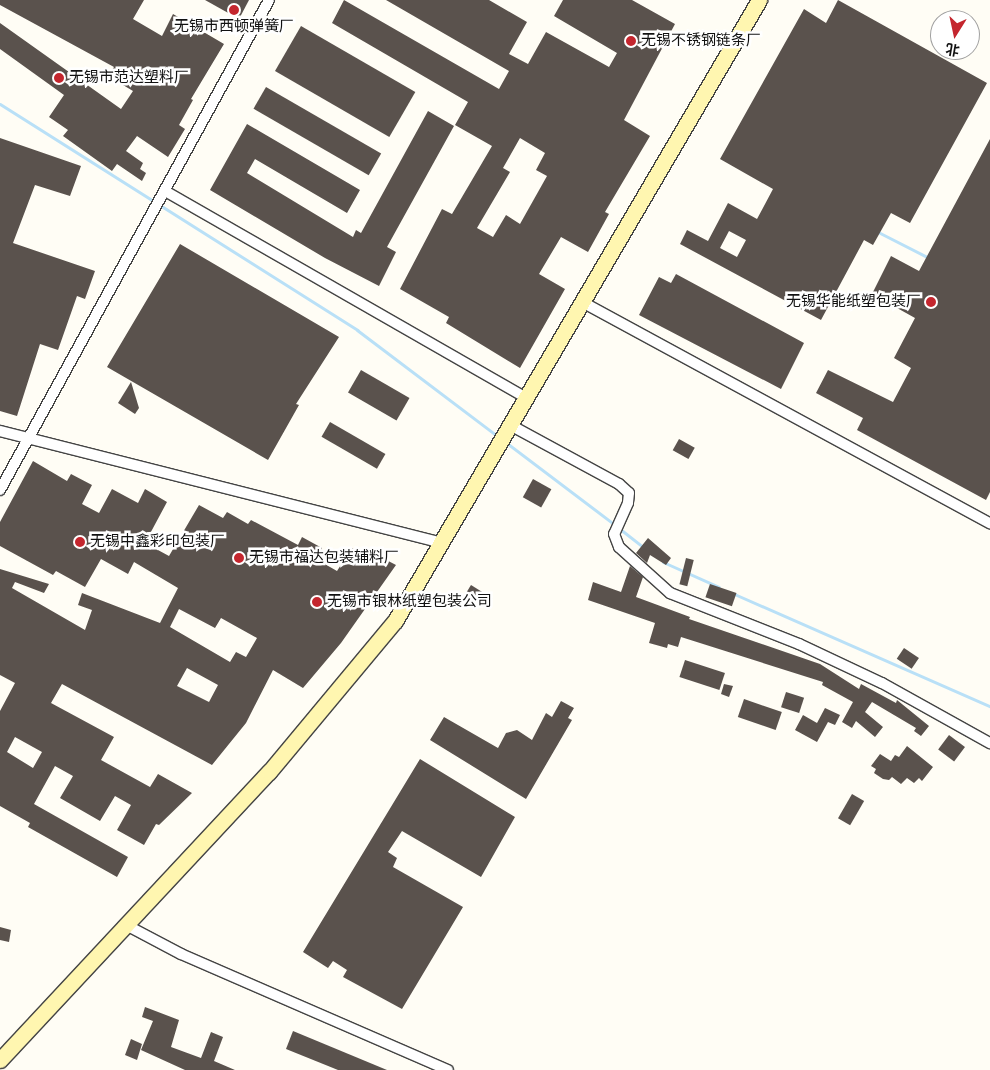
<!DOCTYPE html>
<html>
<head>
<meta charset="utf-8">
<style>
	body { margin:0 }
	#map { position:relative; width:990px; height:1070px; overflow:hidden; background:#fffdf5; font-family:"Times New Roman","Noto Sans SC",serif }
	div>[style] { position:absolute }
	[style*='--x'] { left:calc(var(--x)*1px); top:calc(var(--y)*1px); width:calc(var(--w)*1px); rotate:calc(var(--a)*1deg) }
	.stream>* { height:3px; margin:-1.5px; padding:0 1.5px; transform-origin:1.5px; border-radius:1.5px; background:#b9e0f7 }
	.building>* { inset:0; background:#5a524d; transform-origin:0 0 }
	.roads { filter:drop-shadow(1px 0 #444) drop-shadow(-1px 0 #444) drop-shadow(0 1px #444) drop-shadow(0 -1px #444) }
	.street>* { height:10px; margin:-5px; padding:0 5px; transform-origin:5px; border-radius:5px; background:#fff }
	.secondary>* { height:15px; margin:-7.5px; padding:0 7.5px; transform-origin:7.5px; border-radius:7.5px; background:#fff6b0 }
	.dots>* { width:14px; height:14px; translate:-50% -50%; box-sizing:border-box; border:2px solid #fff; border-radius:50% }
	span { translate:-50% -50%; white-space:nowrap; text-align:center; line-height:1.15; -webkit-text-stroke:5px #fff; paint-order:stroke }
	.poi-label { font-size:15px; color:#111 }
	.left { translate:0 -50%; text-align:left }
	.right { translate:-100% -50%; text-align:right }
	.north { position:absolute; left:930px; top:10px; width:50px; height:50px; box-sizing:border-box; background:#fff; border:1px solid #a0a0a0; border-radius:50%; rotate:190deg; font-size:14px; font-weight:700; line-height:20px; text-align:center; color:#111 }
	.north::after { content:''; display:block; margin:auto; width:18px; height:22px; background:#c4262e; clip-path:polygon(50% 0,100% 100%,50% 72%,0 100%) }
</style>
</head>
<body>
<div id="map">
	<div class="stream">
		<i style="--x:0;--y:104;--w:423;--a:32.3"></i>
		<i style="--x:357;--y:330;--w:176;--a:37.1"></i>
		<i style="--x:878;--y:232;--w:57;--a:27"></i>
		<i style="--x:504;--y:441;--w:139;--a:37.1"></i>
		<i style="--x:620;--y:529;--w:31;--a:38"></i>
		<i style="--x:663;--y:562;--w:61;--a:24.1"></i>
		<i style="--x:732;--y:593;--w:282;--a:23.7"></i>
	</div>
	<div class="building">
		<i style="clip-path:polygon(0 0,144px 0,133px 19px,162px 36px,173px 14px,224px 44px,191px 99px,193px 100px,179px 125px,185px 129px,168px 157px,137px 136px,126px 151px,143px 163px,140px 169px,146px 173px,142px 181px,117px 164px,112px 171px,63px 136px,68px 130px,49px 117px,64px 95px,0 49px,0 23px,121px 109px,133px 91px,108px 76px,114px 67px,0 5px)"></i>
		<i style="clip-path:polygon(205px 0,249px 0,239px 19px)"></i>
		<i style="clip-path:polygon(evenodd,344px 0,499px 89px,509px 71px,386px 0,489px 0,527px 22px,509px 54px,528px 64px,546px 32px,609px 67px,617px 53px,554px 16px,563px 0,632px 0,675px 24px,624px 120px,650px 136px,605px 212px,609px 214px,588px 252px,561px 237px,539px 274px,565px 289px,520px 368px,446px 323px,449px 317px,400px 289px,442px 209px,452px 214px,492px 146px,455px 125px,468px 102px,332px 23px,344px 0,520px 138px,545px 153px,536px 170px,547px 176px,520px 224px,506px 215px,493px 237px,477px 228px,510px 172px,503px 168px,520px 138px)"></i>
		<i style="clip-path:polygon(evenodd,838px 0,987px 83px,910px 223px,891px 213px,873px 245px,864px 240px,821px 320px,680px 244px,687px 230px,708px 241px,728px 203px,757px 219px,773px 189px,720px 159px,804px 9px,826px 23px,838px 0,729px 231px,746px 240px,737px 257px,720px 248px,729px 231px)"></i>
		<i style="left:301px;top:26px;width:132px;height:52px;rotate:30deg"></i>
		<i style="left:266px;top:87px;width:133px;height:25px;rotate:30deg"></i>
		<i style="clip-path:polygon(428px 111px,454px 126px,387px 247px,396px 252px,379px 286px,325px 258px,210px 190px,247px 124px,360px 190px,347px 213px,255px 159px,247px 173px,353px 237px,356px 230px,361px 233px)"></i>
		<i style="clip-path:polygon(0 138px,81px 166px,70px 196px,35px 185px,13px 243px,95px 271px,85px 299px,77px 296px,58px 350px,40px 344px,17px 416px,0 411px)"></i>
		<i style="clip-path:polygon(990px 139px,990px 492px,986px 500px,857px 430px,863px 418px,816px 393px,828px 370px,893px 402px,911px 368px,894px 358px,915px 318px,872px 294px,891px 256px,919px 271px)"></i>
		<i style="clip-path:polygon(180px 244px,339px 337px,296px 404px,299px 405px,268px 460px,107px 367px)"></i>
		<i style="clip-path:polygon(676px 274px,804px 343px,781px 389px,639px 315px,659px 277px,671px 283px)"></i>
		<i style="left:361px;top:370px;width:56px;height:26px;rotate:30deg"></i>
		<i style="clip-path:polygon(131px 382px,139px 408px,135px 414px,118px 403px)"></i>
		<i style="left:330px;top:422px;width:64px;height:17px;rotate:30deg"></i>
		<i style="left:679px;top:439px;width:18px;height:13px;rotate:29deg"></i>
		<i style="clip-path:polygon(evenodd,33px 461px,67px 481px,71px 474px,92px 485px,82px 504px,99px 513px,112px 489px,138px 503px,145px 489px,167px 502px,145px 543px,169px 556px,199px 505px,223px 518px,227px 512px,248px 524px,251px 520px,298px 545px,302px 537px,322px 548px,316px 559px,337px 571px,352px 548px,367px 557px,371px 552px,396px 565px,341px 643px,303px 688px,273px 670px,246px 723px,212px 765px,62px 684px,51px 703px,114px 737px,101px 760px,150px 787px,158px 774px,192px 793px,159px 825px,156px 824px,144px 845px,117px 830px,131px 805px,115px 796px,100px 821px,60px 798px,73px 776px,55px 766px,34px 804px,128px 857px,117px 877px,28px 827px,30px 823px,0 806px,0 711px,15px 683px,0 675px,0 569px,49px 584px,44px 593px,15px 582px,12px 588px,85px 630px,92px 610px,78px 605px,82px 593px,160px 623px,178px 588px,134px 562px,128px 574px,101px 559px,85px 587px,56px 571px,53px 575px,0 546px,0 522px,33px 461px,179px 609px,215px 628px,221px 618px,257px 638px,246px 657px,236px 652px,230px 662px,170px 627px,179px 609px,33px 461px,187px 668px,218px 685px,209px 702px,177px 686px,187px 668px,33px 461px,15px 737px,42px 752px,33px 768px,7px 752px,15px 737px)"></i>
		<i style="left:533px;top:479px;width:21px;height:21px;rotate:29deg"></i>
		<i style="clip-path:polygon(648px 538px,671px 558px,666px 565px,650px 555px,647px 563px,636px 553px)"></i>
		<i style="left:686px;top:558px;width:8px;height:27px;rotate:14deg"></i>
		<i style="clip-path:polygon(630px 566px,643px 577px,636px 597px,690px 617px,689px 619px,820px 664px,859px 689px,861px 684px,896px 703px,897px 700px,929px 726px,921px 736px,914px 731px,916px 728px,872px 702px,865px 712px,883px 727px,875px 737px,856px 721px,852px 728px,842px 722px,853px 702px,822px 685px,823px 682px,681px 637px,678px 647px,668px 644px,667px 648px,649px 643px,655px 623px,588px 600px,593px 582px,621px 592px)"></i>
		<i style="left:710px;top:584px;width:28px;height:14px;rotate:19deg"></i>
		<i style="left:471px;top:585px;width:25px;height:9px;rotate:32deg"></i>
		<i style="left:904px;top:648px;width:18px;height:13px;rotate:34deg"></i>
		<i style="left:685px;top:660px;width:42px;height:18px;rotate:18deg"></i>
		<i style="clip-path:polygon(724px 684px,733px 686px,729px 697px,721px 694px)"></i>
		<i style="left:786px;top:692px;width:19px;height:16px;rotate:18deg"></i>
		<i style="left:744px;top:699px;width:40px;height:19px;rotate:19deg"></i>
		<i style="clip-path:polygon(561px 701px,574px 708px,568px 718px,572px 720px,526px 799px,430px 740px,444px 717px,498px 748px,506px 733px,517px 730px,532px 740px,546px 713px,552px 717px)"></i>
		<i style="clip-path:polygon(825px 708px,840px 715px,835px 725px,828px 722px,817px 742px,795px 730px,803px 715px,817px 723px)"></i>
		<i style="left:949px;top:735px;width:20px;height:18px;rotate:37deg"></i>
		<i style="clip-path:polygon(907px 746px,933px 767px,922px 781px,919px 778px,914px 783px,907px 778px,901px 784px,892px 777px,889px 780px,883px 779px,874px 773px,876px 769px,871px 766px,880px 754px,891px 761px,895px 755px,899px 757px)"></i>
		<i style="clip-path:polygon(420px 759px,515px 817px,481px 877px,402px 831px,388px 852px,397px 858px,393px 867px,463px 907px,402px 1009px,343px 977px,347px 970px,333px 961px,328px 968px,303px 952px)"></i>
		<i style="left:852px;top:794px;width:14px;height:28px;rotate:30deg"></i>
		<i style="clip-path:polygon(0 927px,11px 930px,9px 942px,0 940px)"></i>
		<i style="clip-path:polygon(145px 1007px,179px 1020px,171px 1047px,201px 1058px,211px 1032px,223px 1037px,214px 1061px,235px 1070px,185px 1070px,141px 1050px,153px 1021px,142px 1017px)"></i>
		<i style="clip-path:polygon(293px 1031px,387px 1070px,338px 1070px,286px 1049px)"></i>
		<i style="clip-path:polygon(131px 1039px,142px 1044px,137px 1060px,125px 1055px)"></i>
	</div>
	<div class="roads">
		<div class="street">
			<i style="--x:165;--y:191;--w:418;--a:29.8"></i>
			<i style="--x:584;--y:303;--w:462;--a:28.5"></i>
			<i style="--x:512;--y:426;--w:122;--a:28.5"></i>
			<i style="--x:619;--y:484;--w:13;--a:42"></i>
			<i style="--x:629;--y:493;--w:10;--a:96"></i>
			<i style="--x:628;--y:503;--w:34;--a:114"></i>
			<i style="--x:614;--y:534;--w:14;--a:69"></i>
			<i style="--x:619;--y:547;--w:69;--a:42"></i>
			<i style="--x:670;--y:593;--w:139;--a:21.6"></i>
			<i style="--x:799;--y:644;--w:92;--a:25.2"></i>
			<i style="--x:882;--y:683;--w:124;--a:29.1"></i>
			<i style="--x:0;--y:431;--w:456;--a:14.2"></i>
			<i style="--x:0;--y:490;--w:559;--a:-61.23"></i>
			<i style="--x:126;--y:925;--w:62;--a:27.8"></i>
			<i style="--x:181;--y:954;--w:291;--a:23.5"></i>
		</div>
		<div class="secondary">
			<i style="--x:0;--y:1060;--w:394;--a:-47"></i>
			<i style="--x:269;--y:772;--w:197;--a:-50.2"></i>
			<i style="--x:395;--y:621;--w:720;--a:-59.62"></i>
		</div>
	</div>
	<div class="dots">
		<i style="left:234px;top:10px;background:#c4262e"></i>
		<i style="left:631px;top:41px;background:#c4262e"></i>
		<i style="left:59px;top:78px;background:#c4262e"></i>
		<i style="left:931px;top:302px;background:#c4262e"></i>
		<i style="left:80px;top:542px;background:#c4262e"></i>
		<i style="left:239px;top:558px;background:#c4262e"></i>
		<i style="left:317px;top:602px;background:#c4262e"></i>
	</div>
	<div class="poi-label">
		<span style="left:234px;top:27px">无锡市西顿弹簧厂</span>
		<span class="left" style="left:641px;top:41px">无锡不锈钢链条厂</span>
		<span class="left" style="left:69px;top:78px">无锡市范达塑料厂</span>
		<span class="right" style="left:921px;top:302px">无锡华能纸塑包装厂</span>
		<span class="left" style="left:90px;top:542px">无锡中鑫彩印包装厂</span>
		<span class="left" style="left:249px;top:558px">无锡市福达包装辅料厂</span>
		<span class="left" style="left:327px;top:602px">无锡市银林纸塑包装公司</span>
	</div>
	<div class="north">北</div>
</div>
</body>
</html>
